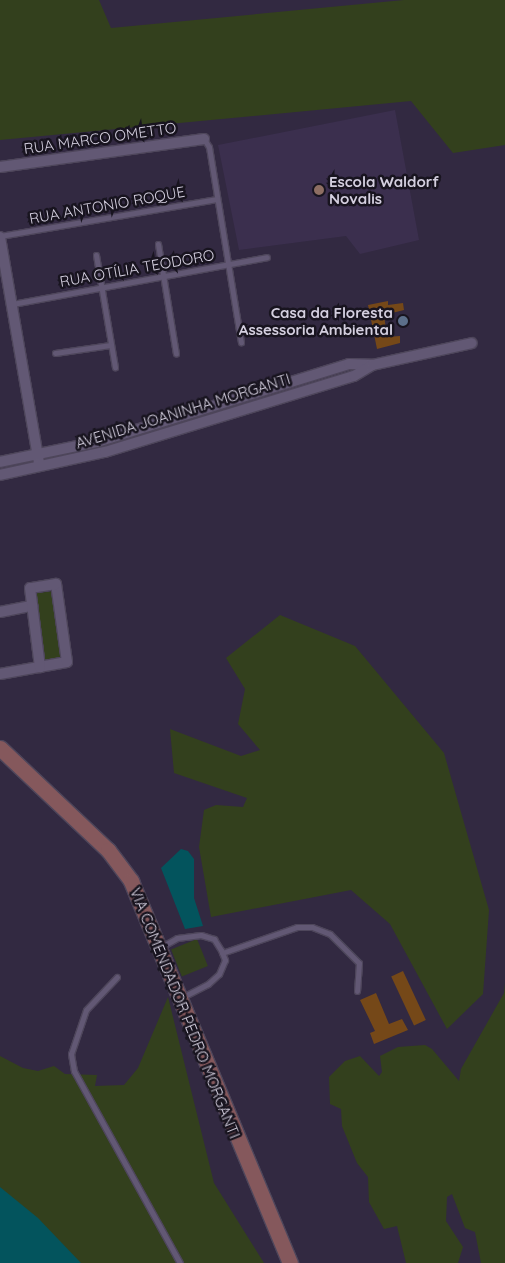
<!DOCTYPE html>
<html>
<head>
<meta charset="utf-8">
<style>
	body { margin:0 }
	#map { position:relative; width:505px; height:1263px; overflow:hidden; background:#322941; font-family:Quicksand,sans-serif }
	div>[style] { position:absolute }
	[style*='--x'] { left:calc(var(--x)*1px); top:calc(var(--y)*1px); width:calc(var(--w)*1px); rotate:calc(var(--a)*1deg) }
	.built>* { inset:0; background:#3b2f4e }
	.green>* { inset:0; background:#33401d; transform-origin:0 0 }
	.water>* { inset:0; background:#03545d }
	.building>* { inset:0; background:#754818; transform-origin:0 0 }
	.roads { filter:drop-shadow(1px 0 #4e465b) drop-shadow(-1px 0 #4e465b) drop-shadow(0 1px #4e465b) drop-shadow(0 -1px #4e465b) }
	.lane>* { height:5px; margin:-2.5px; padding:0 2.5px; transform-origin:2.5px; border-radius:2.5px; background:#625874 }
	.street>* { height:10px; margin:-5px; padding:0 5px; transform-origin:5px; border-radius:5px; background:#625874 }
	.secondary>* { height:15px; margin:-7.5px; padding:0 7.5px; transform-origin:7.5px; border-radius:7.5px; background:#85585c }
	.dots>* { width:14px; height:14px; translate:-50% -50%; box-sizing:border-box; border:2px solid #18141f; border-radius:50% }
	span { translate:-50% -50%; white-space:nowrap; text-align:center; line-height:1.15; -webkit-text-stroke:5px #18141f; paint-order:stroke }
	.street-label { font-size:15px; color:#d4cfdf }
	.poi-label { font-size:15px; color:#d4cfdf; font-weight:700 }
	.left { translate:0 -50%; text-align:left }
	.right { translate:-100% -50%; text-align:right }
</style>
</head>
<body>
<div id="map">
	<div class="built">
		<i style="clip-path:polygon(395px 110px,419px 240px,360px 254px,346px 236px,239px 250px,218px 145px)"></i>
	</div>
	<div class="green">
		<i style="clip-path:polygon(0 0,99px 0,111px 28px,404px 0,505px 0,505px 145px,453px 153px,411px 101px,0 140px)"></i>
		<i style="left:54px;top:591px;width:70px;height:20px;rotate:83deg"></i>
		<i style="clip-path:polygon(280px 615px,355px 646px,444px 753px,489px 910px,483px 994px,447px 1029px,390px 924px,351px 890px,211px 917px,199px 847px,204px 810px,216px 805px,243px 807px,247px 798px,174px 773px,170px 729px,241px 756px,260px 750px,238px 724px,245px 689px,226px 658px)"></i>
		<i style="left:197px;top:939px;width:29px;height:28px;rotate:68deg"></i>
		<i style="clip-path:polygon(505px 983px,505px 1263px,481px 1263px,475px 1232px,465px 1228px,452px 1194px,447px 1197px,446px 1221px,463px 1247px,458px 1263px,406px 1263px,397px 1226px,384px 1229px,369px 1202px,368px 1177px,357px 1163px,342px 1126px,341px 1109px,330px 1104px,329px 1077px,345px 1061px,360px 1056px,379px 1076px,382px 1072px,380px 1056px,398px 1047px,425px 1045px,432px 1049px,459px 1081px,461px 1069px,504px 993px)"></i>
		<i style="clip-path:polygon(168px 997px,214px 1183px,264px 1263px,75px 1263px,0 1206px,0 1056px,23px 1068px,38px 1071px,54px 1066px,65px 1074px,97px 1075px,95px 1086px,124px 1085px,138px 1068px)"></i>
	</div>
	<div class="water">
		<i style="clip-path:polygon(181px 849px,188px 851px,194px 859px,194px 898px,203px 926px,185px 929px,161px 868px)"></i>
		<i style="clip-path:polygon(0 1187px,38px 1218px,81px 1263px,0 1263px)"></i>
	</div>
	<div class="building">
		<i style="clip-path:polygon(388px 301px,388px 305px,403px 303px,404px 310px,384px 315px,387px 337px,400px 336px,400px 343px,377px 349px,368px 305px)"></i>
		<i style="left:403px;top:971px;width:54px;height:13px;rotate:65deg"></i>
		<i style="clip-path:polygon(376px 993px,389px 1024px,402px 1019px,408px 1030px,374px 1044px,370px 1033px,375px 1031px,360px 1000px)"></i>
	</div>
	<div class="roads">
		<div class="lane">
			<i style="--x:204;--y:139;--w:9;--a:58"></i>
			<i style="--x:209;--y:147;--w:198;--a:80.7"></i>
			<i style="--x:0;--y:236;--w:220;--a:-9.7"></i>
			<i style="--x:158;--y:244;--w:111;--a:80.7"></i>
			<i style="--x:96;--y:255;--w:114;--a:80.4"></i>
			<i style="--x:12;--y:304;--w:259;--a:-10.4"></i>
			<i style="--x:55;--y:353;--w:56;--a:-8.3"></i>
			<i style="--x:161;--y:947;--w:18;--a:-29"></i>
			<i style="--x:177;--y:938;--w:24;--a:-7"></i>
			<i style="--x:201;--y:935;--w:14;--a:17"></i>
			<i style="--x:214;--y:939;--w:13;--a:58"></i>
			<i style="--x:221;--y:950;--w:11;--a:68"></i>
			<i style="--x:225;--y:960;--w:15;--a:113"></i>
			<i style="--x:219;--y:974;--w:15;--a:138"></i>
			<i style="--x:208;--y:984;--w:29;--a:153"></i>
			<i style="--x:222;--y:953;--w:79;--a:-19.1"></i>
			<i style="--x:297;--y:927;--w:15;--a:0"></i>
			<i style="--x:312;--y:927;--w:19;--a:21"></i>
			<i style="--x:330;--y:934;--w:41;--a:45"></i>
			<i style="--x:359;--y:963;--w:28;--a:94"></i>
			<i style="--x:117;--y:977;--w:45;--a:133.2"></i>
			<i style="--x:86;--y:1010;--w:46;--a:108.8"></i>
			<i style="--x:71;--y:1054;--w:17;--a:80"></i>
			<i style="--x:74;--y:1071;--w:219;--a:61.1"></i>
		</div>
		<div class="street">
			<i style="--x:0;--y:167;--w:206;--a:-7.8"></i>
			<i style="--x:0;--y:237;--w:228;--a:80.2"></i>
			<i style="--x:0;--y:462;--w:99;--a:-11.7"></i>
			<i style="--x:97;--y:442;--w:264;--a:-17.2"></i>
			<i style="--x:349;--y:364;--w:23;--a:2"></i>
			<i style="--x:0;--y:475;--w:107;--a:-12.4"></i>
			<i style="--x:105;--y:452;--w:260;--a:-17"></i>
			<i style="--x:354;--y:376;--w:21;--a:-31"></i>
			<i style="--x:372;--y:365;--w:102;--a:-12.4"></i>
			<i style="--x:0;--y:612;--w:33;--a:-11"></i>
			<i style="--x:0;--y:674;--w:68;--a:-10.2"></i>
			<i style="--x:67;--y:662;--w:79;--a:-98"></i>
			<i style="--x:56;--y:584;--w:26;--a:171"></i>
			<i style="--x:30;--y:588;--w:80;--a:82.8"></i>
		</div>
		<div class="secondary">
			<i style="--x:0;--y:748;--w:149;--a:43.4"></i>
			<i style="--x:108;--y:850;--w:39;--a:53"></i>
			<i style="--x:131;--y:881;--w:414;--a:67.4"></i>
		</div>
	</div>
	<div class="dots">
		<i style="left:319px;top:190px;background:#8d6e63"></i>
		<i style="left:403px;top:321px;background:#5c6f8a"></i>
	</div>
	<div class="street-label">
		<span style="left:100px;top:138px;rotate:-8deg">RUA MARCO OMETTO</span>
		<span style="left:107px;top:205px;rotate:-10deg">RUA ANTONIO ROQUE</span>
		<span style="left:137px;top:268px;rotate:-10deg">RUA OTÍLIA TEODORO</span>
		<span style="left:183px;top:411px;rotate:-17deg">AVENIDA JOANINHA MORGANTI</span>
		<span style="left:185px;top:1013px;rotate:68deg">VIA COMENDADOR PEDRO MORGANTI</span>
	</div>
	<div class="poi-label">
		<span class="left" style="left:329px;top:190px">Escola Waldorf<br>Novalis</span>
		<span class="right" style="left:393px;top:321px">Casa da Floresta<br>Assessoria Ambiental</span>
	</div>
</div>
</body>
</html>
